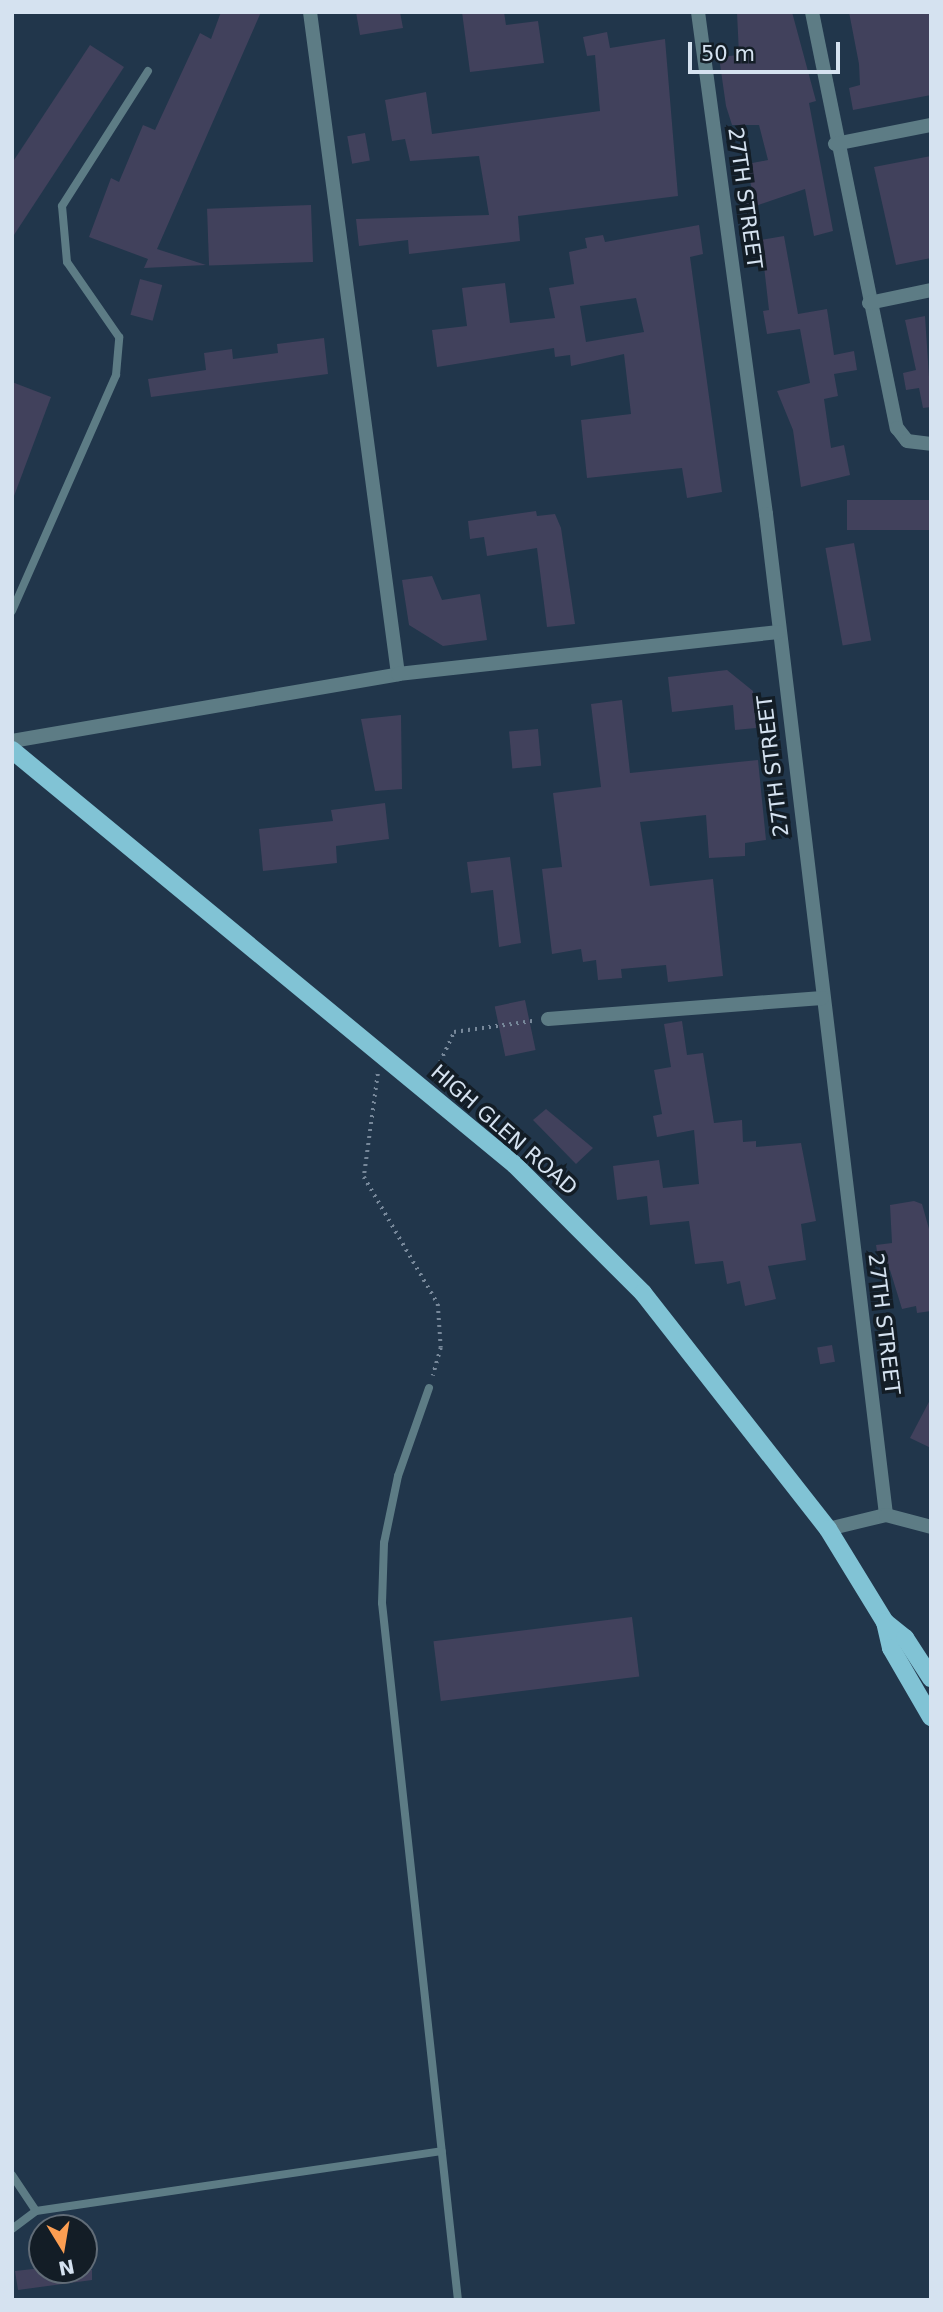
<!DOCTYPE html>
<html>
<head>
<meta charset="utf-8">
<style>
	body { margin:0 }
	#map { position:relative; width:943px; height:2312px; overflow:hidden; background:#21364b; font-family:"DejaVu Sans",sans-serif }
	div>[style] { position:absolute }
	[style*='--x'] { left:calc(var(--x)*1px); top:calc(var(--y)*1px); width:calc(var(--w)*1px); rotate:calc(var(--a)*1deg) }
	.building>* { inset:0; background:#41415c; transform-origin:0 0 }
	.path>* { height:3.5px; margin-top:-1.75px; transform-origin:0; background:repeating-linear-gradient(90deg,#77889a 0 2px,transparent 0 7px) }
	.service>* { height:8px; margin:-4px; padding:0 4px; transform-origin:4px; border-radius:4px; background:#5d7c85 }
	.minor>* { height:14px; margin:-7px; padding:0 7px; transform-origin:7px; border-radius:7px; background:#5d7c85 }
	.primary>* { height:18px; margin:-9px; padding:0 9px; transform-origin:9px; border-radius:9px; background:#81c3d5 }
	span { translate:-50% -50%; white-space:nowrap; text-align:center; line-height:1.15; -webkit-text-stroke:7px #131d26; paint-order:stroke }
	.street-label { font-size:21px; color:#d5e2f0 }
	.frame { position:absolute; inset:0; border:14px solid #d5e2f0; pointer-events:none }
	.north { position:absolute; left:28px; top:2214px; width:70px; height:70px; box-sizing:border-box; background:#131d26; border:2px solid #616c77; border-radius:50%; rotate:169deg; font-size:19px; font-weight:700; line-height:28px; text-align:center; color:#d5e2f0 }
	.north::after { content:''; display:block; margin:auto; width:24px; height:32px; background:#fc9e52; clip-path:polygon(50% 0,100% 100%,50% 72%,0 100%) }
	.scale { position:absolute; left:688px; top:42px; width:152px; height:32px; box-sizing:border-box; border:4px solid #d5e2f0; border-top:0; padding-left:9px; font-size:21px; line-height:24px; white-space:nowrap; color:#d5e2f0; -webkit-text-stroke:5px #131d26; paint-order:stroke }
</style>
</head>
<body>
<div id="map">
	<div class="building">
		<i style="clip-path:polygon(221px 12px,261px 12px,157px 249px,206px 265px,144px 268px,148px 259px,89px 237px,111px 178px,119px 182px,143px 125px,155px 130px,200px 33px,211px 39px)"></i>
		<i style="clip-path:polygon(356px 12px,400px 12px,403px 28px,360px 35px)"></i>
		<i style="clip-path:polygon(462px 12px,504px 12px,506px 25px,538px 21px,544px 63px,470px 72px)"></i>
		<i style="clip-path:polygon(737px 12px,792px 12px,816px 101px,809px 103px,833px 231px,814px 236px,805px 189px,744px 210px,740px 193px,752px 191px,747px 164px,768px 160px,759px 125px,732px 125px,726px 106px,719px 57px,739px 55px)"></i>
		<i style="clip-path:polygon(849px 12px,931px 12px,931px 95px,853px 110px,849px 88px,860px 85px,859px 64px)"></i>
		<i style="clip-path:polygon(607px 32px,610px 48px,665px 39px,678px 196px,518px 216px,520px 241px,409px 254px,408px 240px,359px 246px,356px 219px,489px 215px,479px 156px,410px 161px,405px 139px,392px 141px,385px 100px,426px 92px,432px 134px,600px 111px,595px 55px,587px 56px,583px 37px)"></i>
		<i style="clip-path:polygon(90px 45px,124px 67px,12px 238px,12px 163px)"></i>
		<i style="left:365px;top:133px;width:28px;height:18px;rotate:80deg"></i>
		<i style="clip-path:polygon(931px 156px,931px 258px,896px 265px,874px 167px)"></i>
		<i style="left:311px;top:205px;width:57px;height:104px;rotate:88deg"></i>
		<i style="clip-path:polygon(evenodd,699px 225px,703px 254px,690px 257px,722px 492px,687px 498px,682px 468px,587px 478px,581px 420px,631px 414px,624px 354px,571px 366px,570px 355px,555px 357px,554px 348px,437px 367px,432px 330px,467px 326px,462px 288px,505px 283px,510px 323px,555px 318px,549px 288px,574px 284px,569px 252px,587px 248px,585px 238px,603px 235px,605px 242px,699px 225px,636px 298px,644px 332px,586px 342px,580px 306px,636px 298px)"></i>
		<i style="clip-path:polygon(784px 236px,798px 314px,827px 309px,834px 355px,854px 351px,857px 370px,834px 374px,838px 396px,824px 399px,831px 448px,844px 445px,850px 475px,801px 487px,793px 430px,777px 391px,810px 383px,800px 329px,767px 334px,763px 311px,769px 310px,761px 240px)"></i>
		<i style="left:140px;top:279px;width:23px;height:37px;rotate:15deg"></i>
		<i style="clip-path:polygon(925px 316px,931px 407px,923px 408px,919px 388px,906px 390px,903px 373px,916px 370px,905px 320px)"></i>
		<i style="clip-path:polygon(324px 338px,328px 374px,151px 397px,148px 379px,206px 370px,204px 353px,232px 349px,233px 359px,278px 353px,277px 344px)"></i>
		<i style="clip-path:polygon(12px 382px,51px 397px,14px 496px,12px 496px)"></i>
		<i style="left:931px;top:500px;width:30px;height:84px;rotate:90deg"></i>
		<i style="clip-path:polygon(536px 511px,537px 516px,555px 514px,561px 528px,575px 624px,547px 627px,537px 548px,487px 556px,484px 537px,470px 539px,468px 521px)"></i>
		<i style="left:854px;top:543px;width:99px;height:29px;rotate:80deg"></i>
		<i style="clip-path:polygon(432px 576px,442px 600px,480px 594px,487px 640px,443px 646px,409px 625px,402px 580px)"></i>
		<i style="clip-path:polygon(727px 670px,753px 691px,756px 728px,735px 730px,733px 705px,672px 712px,668px 677px)"></i>
		<i style="clip-path:polygon(622px 700px,630px 773px,758px 760px,766px 840px,745px 843px,745px 856px,709px 858px,706px 815px,640px 822px,650px 886px,713px 879px,723px 976px,668px 982px,666px 965px,621px 969px,622px 978px,598px 980px,596px 960px,583px 962px,581px 949px,552px 954px,542px 869px,562px 867px,553px 793px,601px 787px,591px 704px)"></i>
		<i style="clip-path:polygon(401px 715px,402px 789px,375px 791px,361px 719px)"></i>
		<i style="left:538px;top:729px;width:37px;height:29px;rotate:85deg"></i>
		<i style="clip-path:polygon(385px 803px,389px 839px,336px 846px,337px 863px,263px 871px,259px 829px,333px 821px,331px 810px)"></i>
		<i style="clip-path:polygon(510px 857px,521px 943px,499px 947px,493px 890px,471px 893px,467px 862px)"></i>
		<i style="left:525px;top:1000px;width:51px;height:31px;rotate:78deg"></i>
		<i style="clip-path:polygon(682px 1021px,687px 1055px,703px 1053px,714px 1123px,742px 1120px,743px 1142px,756px 1141px,756px 1147px,801px 1143px,816px 1221px,801px 1224px,806px 1260px,768px 1266px,776px 1299px,745px 1306px,740px 1281px,727px 1284px,723px 1261px,695px 1264px,689px 1221px,650px 1225px,647px 1196px,617px 1200px,613px 1166px,659px 1160px,663px 1188px,699px 1184px,694px 1130px,657px 1137px,653px 1116px,662px 1114px,654px 1070px,671px 1067px,664px 1024px)"></i>
		<i style="clip-path:polygon(546px 1109px,593px 1148px,576px 1164px,533px 1120px)"></i>
		<i style="clip-path:polygon(914px 1201px,922px 1204px,931px 1236px,931px 1311px,917px 1313px,916px 1306px,902px 1309px,890px 1270px,880px 1271px,876px 1245px,892px 1243px,890px 1205px)"></i>
		<i style="left:832px;top:1345px;width:17px;height:15px;rotate:80deg"></i>
		<i style="clip-path:polygon(931px 1398px,931px 1448px,910px 1438px)"></i>
		<i style="left:632px;top:1617px;width:60px;height:200px;rotate:83deg"></i>
		<i style="clip-path:polygon(42px 2268px,92px 2270px,92px 2280px,18px 2290px,15px 2271px)"></i>
	</div>
	<div class="path">
		<i style="--x:378;--y:1074;--w:104;--a:97.7"></i>
		<i style="--x:364;--y:1177;--w:147;--a:59.8"></i>
		<i style="--x:438;--y:1304;--w:44;--a:86.1"></i>
		<i style="--x:441;--y:1348;--w:29;--a:106"></i>
		<i style="--x:434;--y:1075;--w:47;--a:-65.1"></i>
		<i style="--x:454;--y:1032;--w:79;--a:-8"></i>
	</div>
	<div class="service">
		<i style="--x:12;--y:611;--w:258;--a:-66.2"></i>
		<i style="--x:116;--y:375;--w:38;--a:-85"></i>
		<i style="--x:119;--y:337;--w:91;--a:-124.7"></i>
		<i style="--x:67;--y:262;--w:56;--a:-95.1"></i>
		<i style="--x:62;--y:206;--w:160;--a:-57.5"></i>
		<i style="--x:429;--y:1388;--w:93;--a:109.4"></i>
		<i style="--x:398;--y:1476;--w:68;--a:101.8"></i>
		<i style="--x:384;--y:1543;--w:60;--a:91.9"></i>
		<i style="--x:382;--y:1603;--w:701;--a:83.78"></i>
		<i style="--x:12;--y:2175;--w:43;--a:56.3"></i>
		<i style="--x:36;--y:2211;--w:410;--a:-8.4"></i>
		<i style="--x:12;--y:2229;--w:30;--a:-37"></i>
	</div>
	<div class="minor">
		<i style="--x:310;--y:12;--w:668;--a:82.43"></i>
		<i style="--x:698;--y:12;--w:507;--a:82.29"></i>
		<i style="--x:766;--y:514;--w:1008;--a:83.16"></i>
		<i style="--x:812;--y:12;--w:425;--a:78.5"></i>
		<i style="--x:897;--y:428;--w:16;--a:52"></i>
		<i style="--x:907;--y:441;--w:24;--a:7"></i>
		<i style="--x:835;--y:144;--w:98;--a:-11.2"></i>
		<i style="--x:869;--y:303;--w:63;--a:-11.8"></i>
		<i style="--x:12;--y:741;--w:392;--a:-9.8"></i>
		<i style="--x:398;--y:674;--w:383;--a:-6.3"></i>
		<i style="--x:548;--y:1019;--w:275;--a:-4.4"></i>
		<i style="--x:828;--y:1529;--w:60;--a:-13.6"></i>
		<i style="--x:886;--y:1515;--w:47;--a:14.9"></i>
	</div>
	<div class="primary">
		<i style="--x:12;--y:750;--w:652;--a:39.52"></i>
		<i style="--x:515;--y:1165;--w:181;--a:45"></i>
		<i style="--x:643;--y:1293;--w:300;--a:51.9"></i>
		<i style="--x:828;--y:1529;--w:109;--a:58.5"></i>
		<i style="--x:885;--y:1622;--w:27;--a:77"></i>
		<i style="--x:891;--y:1648;--w:80;--a:59.9"></i>
		<i style="--x:885;--y:1622;--w:26;--a:39"></i>
		<i style="--x:905;--y:1638;--w:48;--a:57"></i>
	</div>
	<div class="street-label">
		<span style="left:745px;top:198px;rotate:82deg">27TH STREET</span>
		<span style="left:773px;top:766px;rotate:-97deg">27TH STREET</span>
		<span style="left:504px;top:1130px;rotate:41deg">HIGH GLEN ROAD</span>
		<span style="left:884px;top:1324px;rotate:83deg">27TH STREET</span>
	</div>
	<div class="frame"></div>
	<div class="north">N</div>
	<div class="scale">50 m</div>
</div>
</body>
</html>
